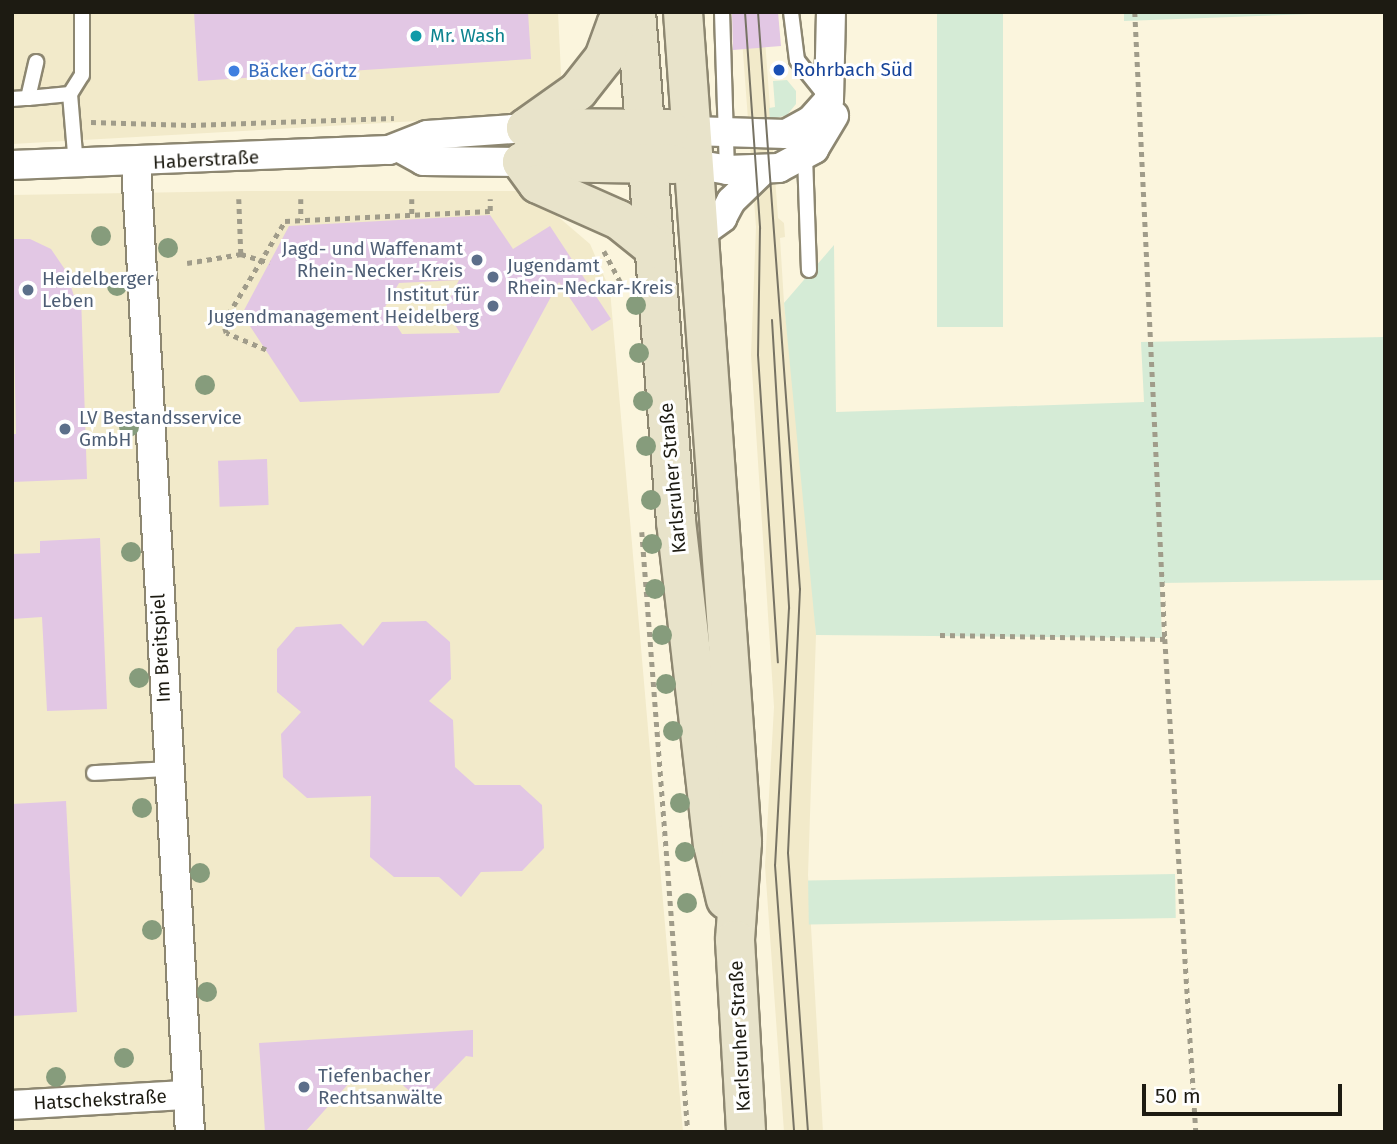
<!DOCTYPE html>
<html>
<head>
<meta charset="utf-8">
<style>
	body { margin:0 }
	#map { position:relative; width:1397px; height:1144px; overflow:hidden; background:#fbf5dd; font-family:"Fira Sans",sans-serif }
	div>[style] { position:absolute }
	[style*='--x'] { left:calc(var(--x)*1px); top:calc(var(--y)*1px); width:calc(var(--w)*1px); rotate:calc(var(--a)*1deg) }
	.built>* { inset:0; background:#f2eaca }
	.green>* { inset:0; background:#d5ebd6; transform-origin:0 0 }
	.building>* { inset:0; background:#e2c7e4; transform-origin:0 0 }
	.path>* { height:4.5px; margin-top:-2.25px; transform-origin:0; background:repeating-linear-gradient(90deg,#a09c8a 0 5px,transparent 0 10px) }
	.roads { filter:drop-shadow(2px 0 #8d8771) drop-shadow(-2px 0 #8d8771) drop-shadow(0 2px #8d8771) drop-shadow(0 -2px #8d8771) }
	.service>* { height:14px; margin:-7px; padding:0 7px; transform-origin:7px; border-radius:7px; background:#fff }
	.minor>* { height:28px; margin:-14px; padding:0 14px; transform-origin:14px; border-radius:14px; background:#fff }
	.secondary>* { height:38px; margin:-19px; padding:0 19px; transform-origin:19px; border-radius:19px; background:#e8e3ca }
	.tram>* { height:2px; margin:-1px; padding:0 1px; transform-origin:1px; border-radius:1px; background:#777364 }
	.trees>* { width:20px; height:20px; margin:-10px; border-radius:50%; background:#869c7c }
	.dots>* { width:19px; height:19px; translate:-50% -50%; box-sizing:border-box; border:4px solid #fff; border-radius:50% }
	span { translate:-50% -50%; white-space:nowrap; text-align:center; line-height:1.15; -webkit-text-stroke:6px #fff; paint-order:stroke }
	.culture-label { font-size:19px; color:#0d838f }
	.left { translate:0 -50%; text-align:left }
	.transit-label { font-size:19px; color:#164399 }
	.shop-label { font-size:19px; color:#366cbe }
	.street-label { font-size:19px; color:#1d1b12 }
	.service-label { font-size:19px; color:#4e5e75 }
	.right { translate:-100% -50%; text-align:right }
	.frame { position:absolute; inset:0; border:14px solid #1d1b12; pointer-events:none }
	.scale { position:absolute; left:1142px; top:1084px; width:200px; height:32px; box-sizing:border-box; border:4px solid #1d1b12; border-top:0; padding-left:9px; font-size:21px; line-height:24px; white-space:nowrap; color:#1d1b12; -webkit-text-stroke:5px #fff; paint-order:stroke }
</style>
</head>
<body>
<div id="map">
	<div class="built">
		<i style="clip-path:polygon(12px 12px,558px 12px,562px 94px,507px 116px,12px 144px)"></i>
		<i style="clip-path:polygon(740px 12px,763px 12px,778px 218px,784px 223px,785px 237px,780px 238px,784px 303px,808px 523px,816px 635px,808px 875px,823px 1132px,784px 1132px,765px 866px,774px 707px,751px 355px,756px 227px)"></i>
		<i style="clip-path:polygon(247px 191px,528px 191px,590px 244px,610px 290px,683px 1132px,12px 1132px,12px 195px)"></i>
	</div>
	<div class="green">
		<i style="left:937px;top:12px;width:66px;height:315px"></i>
		<i style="clip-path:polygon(1124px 12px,1364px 12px,1124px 21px)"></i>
		<i style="clip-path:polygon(787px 80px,796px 91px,796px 104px,787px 115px,770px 120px,769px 108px,775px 107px,773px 81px)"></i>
		<i style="clip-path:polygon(834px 245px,836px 412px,1144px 402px,1141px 342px,1385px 337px,1385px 580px,1160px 583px,1162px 638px,816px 635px,784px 303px)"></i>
		<i style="left:1175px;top:874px;width:44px;height:367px;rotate:89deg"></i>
	</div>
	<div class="building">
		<i style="clip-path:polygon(194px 12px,528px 12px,531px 59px,198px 81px)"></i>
		<i style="clip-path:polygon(732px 12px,778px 12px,781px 46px,733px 50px)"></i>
		<i style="clip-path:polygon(evenodd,490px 215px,513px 249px,550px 226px,611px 319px,592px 331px,559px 282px,499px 393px,300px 402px,242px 314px,289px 226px,490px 215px,459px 280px,445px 308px,460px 333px,402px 334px,385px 307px,399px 283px,459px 280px)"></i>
		<i style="clip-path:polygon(12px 239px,30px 239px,51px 249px,66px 271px,74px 296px,81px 296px,87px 479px,12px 482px,12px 434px,16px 434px)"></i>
		<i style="left:267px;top:459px;width:46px;height:49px;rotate:88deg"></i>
		<i style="clip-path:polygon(100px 538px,107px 709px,47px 711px,42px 617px,12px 619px,12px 554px,40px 553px,40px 541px)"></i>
		<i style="clip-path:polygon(426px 621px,450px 642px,451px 679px,429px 701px,453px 720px,455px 767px,475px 785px,520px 785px,542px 805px,544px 848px,522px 871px,481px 872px,461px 897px,439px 877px,394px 877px,370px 857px,371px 796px,307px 798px,283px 777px,281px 734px,301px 712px,277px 692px,277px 649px,296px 627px,341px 624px,363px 646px,382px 622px)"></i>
		<i style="clip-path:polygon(66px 801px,77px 1012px,12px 1016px,12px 804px)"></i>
		<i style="clip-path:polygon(473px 1030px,473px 1057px,466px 1056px,422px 1102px,388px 1072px,359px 1072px,305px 1132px,265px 1132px,259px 1043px)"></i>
	</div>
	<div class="path">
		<i style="--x:1135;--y:12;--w:628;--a:87.26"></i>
		<i style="--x:1165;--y:639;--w:494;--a:86.4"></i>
		<i style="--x:91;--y:122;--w:100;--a:1.7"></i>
		<i style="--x:191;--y:125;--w:203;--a:-2"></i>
		<i style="--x:239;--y:199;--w:55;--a:87.9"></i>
		<i style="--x:301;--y:199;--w:21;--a:90"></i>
		<i style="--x:412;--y:199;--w:16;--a:90"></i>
		<i style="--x:604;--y:251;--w:40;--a:62"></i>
		<i style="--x:187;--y:263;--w:55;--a:-9.5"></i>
		<i style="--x:241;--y:254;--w:30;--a:17"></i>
		<i style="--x:266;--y:350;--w:43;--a:-157"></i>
		<i style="--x:226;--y:333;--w:10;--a:-107"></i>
		<i style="--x:223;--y:323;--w:119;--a:-58.7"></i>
		<i style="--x:285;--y:221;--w:205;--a:-2.8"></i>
		<i style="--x:490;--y:211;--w:12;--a:-90"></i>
		<i style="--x:642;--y:532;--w:602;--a:85.62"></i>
		<i style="--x:940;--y:635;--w:225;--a:1"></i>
	</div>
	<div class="roads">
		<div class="service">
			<i style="--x:722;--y:12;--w:158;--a:88.2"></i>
			<i style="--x:791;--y:12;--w:48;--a:82.9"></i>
			<i style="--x:797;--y:60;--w:51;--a:51.3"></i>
			<i style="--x:70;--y:94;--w:71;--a:85.2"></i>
			<i style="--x:28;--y:98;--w:42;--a:-5.4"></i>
			<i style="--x:70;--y:94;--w:22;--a:-58"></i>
			<i style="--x:82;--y:75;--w:63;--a:-90"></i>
			<i style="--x:12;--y:99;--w:16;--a:-4"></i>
			<i style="--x:28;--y:98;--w:37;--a:-77"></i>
			<i style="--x:805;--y:156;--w:114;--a:88"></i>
			<i style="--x:94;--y:773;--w:74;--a:-3.1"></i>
		</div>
		<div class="minor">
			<i style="--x:692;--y:131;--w:94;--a:1.8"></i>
			<i style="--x:786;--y:134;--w:29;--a:-29"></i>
			<i style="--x:811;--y:120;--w:27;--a:-48"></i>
			<i style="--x:829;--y:100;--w:88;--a:-88.7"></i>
			<i style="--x:400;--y:148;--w:26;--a:29"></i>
			<i style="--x:423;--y:161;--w:99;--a:0.6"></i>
			<i style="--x:136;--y:164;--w:970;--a:86.81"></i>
			<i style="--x:694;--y:164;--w:34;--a:10"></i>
			<i style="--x:727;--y:170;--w:52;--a:-2.2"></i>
			<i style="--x:779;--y:168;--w:40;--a:-28"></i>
			<i style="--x:814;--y:149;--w:39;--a:-59"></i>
			<i style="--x:12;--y:165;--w:377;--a:-2.3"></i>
			<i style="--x:389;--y:150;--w:41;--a:-21.5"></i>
			<i style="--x:427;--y:135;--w:99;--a:-4"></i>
			<i style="--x:699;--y:235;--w:29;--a:-36"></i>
			<i style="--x:722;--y:218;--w:19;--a:-62"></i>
			<i style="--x:731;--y:201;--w:45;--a:-44.1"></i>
			<i style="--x:12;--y:1105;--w:176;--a:-3.3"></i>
		</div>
		<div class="secondary">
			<i style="--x:636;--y:12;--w:511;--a:85.51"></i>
			<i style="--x:676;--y:521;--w:325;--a:83.5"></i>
			<i style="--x:713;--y:844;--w:57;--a:76.9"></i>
			<i style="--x:683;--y:12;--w:832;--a:85.93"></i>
			<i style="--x:742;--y:842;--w:98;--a:94.1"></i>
			<i style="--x:735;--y:940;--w:192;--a:86.7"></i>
			<i style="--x:526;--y:128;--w:143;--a:0.4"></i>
			<i style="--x:526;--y:128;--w:64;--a:-35.4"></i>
			<i style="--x:578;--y:91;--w:42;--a:-51.8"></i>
			<i style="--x:604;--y:58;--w:37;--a:-70"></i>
			<i style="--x:617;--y:23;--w:14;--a:-51"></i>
			<i style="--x:522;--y:162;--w:152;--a:0.8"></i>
			<i style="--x:522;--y:162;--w:27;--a:54"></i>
			<i style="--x:538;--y:184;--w:89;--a:24"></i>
			<i style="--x:619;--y:220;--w:45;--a:38.7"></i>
		</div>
	</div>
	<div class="tram">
		<i style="--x:745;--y:12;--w:217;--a:86"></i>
		<i style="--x:760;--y:228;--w:127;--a:90.9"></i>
		<i style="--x:758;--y:355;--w:308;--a:86.3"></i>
		<i style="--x:758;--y:12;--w:579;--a:85.84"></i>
		<i style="--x:800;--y:589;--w:264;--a:92.6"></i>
		<i style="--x:788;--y:853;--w:280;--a:85.9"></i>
		<i style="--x:772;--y:320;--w:289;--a:86.6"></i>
		<i style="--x:789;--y:608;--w:257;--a:93.1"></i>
		<i style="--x:775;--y:865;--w:268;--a:85.9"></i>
	</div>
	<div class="trees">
		<i style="left:101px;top:236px"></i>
		<i style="left:168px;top:248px"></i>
		<i style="left:117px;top:286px"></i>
		<i style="left:636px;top:305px"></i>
		<i style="left:639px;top:353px"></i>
		<i style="left:205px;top:385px"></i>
		<i style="left:643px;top:401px"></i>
		<i style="left:129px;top:427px"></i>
		<i style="left:646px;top:446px"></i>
		<i style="left:651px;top:500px"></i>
		<i style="left:652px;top:544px"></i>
		<i style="left:131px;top:552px"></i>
		<i style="left:655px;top:589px"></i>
		<i style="left:662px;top:635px"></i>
		<i style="left:139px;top:678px"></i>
		<i style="left:666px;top:684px"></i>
		<i style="left:673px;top:731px"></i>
		<i style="left:680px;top:803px"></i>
		<i style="left:142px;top:808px"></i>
		<i style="left:685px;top:852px"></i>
		<i style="left:200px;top:873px"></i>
		<i style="left:687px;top:903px"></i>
		<i style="left:152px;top:930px"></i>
		<i style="left:207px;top:992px"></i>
		<i style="left:124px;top:1058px"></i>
		<i style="left:56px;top:1077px"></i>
	</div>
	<div class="dots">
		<i style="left:416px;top:36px;background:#0f9aa8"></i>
		<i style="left:779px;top:70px;background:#1a4fb4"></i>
		<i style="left:234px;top:71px;background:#3f7fe0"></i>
		<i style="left:477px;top:260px;background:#5c6f8a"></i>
		<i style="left:493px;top:277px;background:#5c6f8a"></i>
		<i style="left:28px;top:290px;background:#5c6f8a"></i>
		<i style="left:493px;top:306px;background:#5c6f8a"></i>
		<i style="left:65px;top:429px;background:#5c6f8a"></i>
		<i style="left:304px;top:1087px;background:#5c6f8a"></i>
	</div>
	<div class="culture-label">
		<span class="left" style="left:430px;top:36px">Mr. Wash</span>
	</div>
	<div class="transit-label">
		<span class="left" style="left:793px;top:70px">Rohrbach Süd</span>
	</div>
	<div class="shop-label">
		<span class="left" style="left:248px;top:71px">Bäcker Görtz</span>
	</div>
	<div class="street-label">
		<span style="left:206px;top:160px;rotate:-3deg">Haberstraße</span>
		<span style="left:673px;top:478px;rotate:-95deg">Karlsruher Straße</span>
		<span style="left:161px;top:648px;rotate:-93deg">Im Breitspiel</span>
		<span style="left:740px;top:1036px;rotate:-93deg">Karlsruher Straße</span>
		<span style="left:100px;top:1100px;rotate:-3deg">Hatschekstraße</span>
	</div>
	<div class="service-label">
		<span class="right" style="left:463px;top:260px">Jagd- und Waffenamt<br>Rhein-Necker-Kreis</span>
		<span class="left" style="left:507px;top:277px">Jugendamt<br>Rhein-Neckar-Kreis</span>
		<span class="left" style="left:42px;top:290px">Heidelberger<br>Leben</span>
		<span class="right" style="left:479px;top:306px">Institut für<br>Jugendmanagement Heidelberg</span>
		<span class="left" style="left:79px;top:429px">LV Bestandsservice<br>GmbH</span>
		<span class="left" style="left:318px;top:1087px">Tiefenbacher<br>Rechtsanwälte</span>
	</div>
	<div class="frame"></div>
	<div class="scale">50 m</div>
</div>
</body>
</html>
